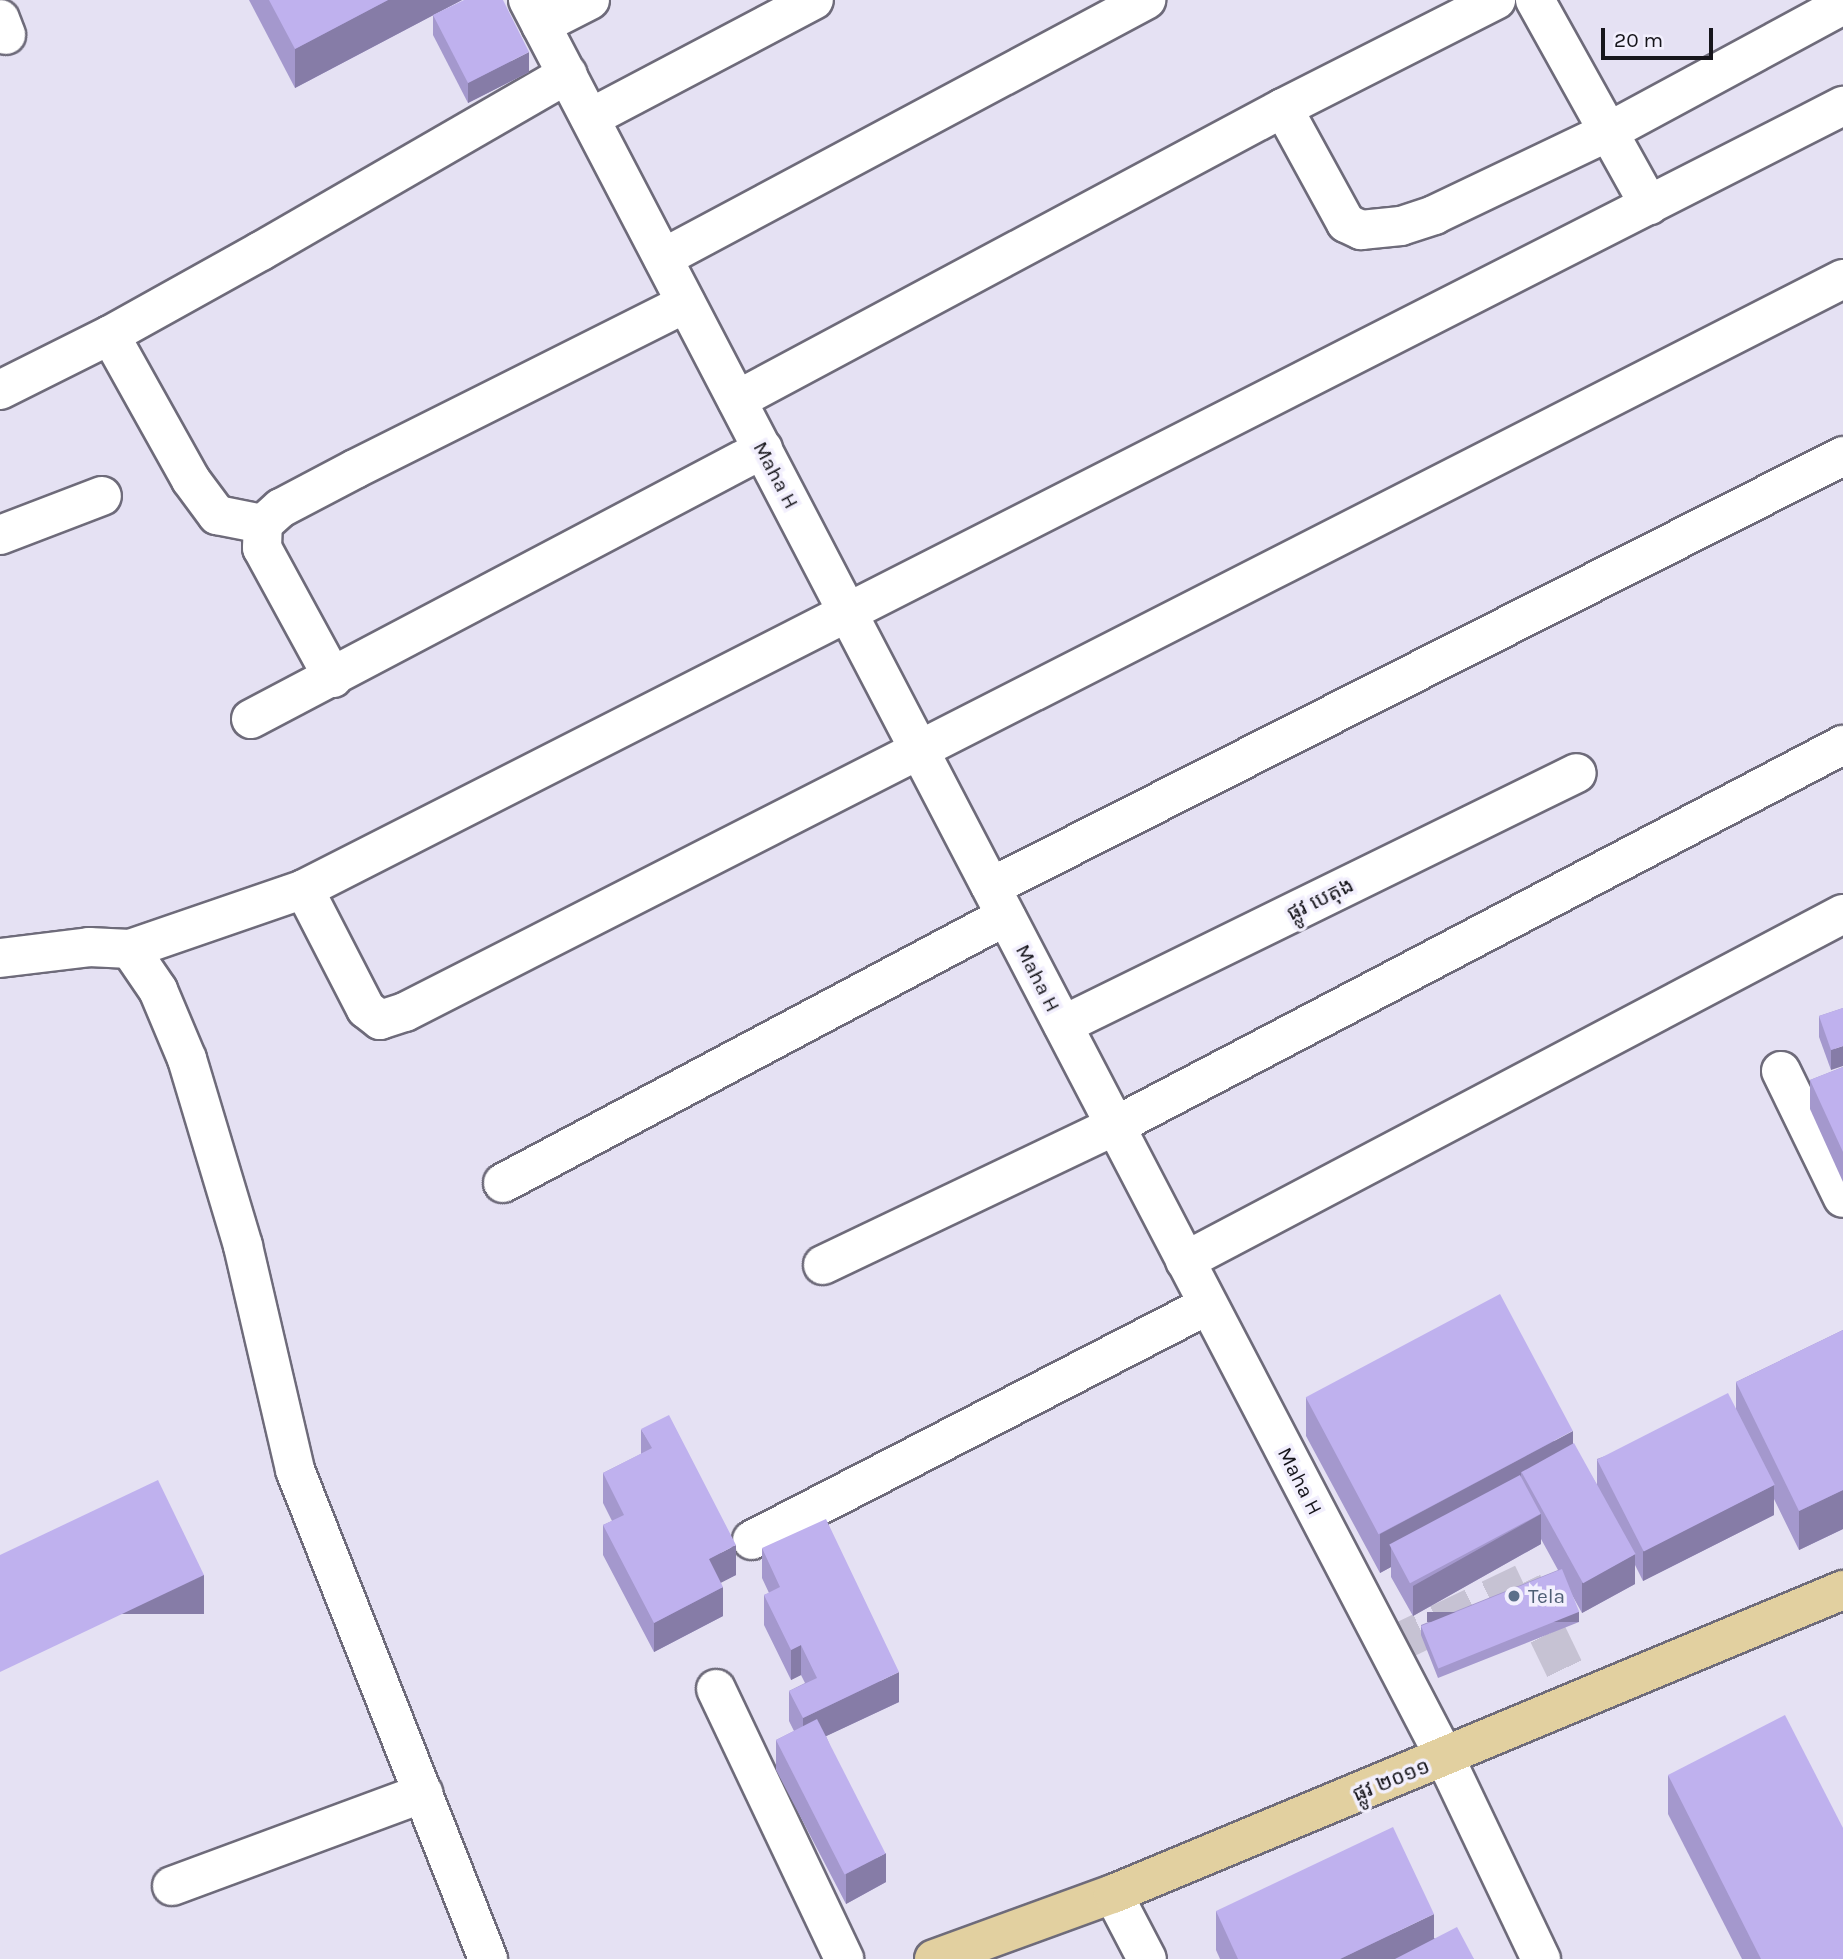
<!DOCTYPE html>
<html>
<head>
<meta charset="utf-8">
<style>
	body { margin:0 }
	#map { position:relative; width:1843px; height:1959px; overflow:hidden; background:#e5e1f3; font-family:Karla,"Noto Sans Khmer",sans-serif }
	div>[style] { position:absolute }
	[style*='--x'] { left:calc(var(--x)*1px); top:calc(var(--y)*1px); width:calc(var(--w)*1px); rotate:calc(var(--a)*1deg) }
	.minor-tunnel>* { height:38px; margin-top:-19px; transform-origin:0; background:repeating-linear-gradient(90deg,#c6c2d3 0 38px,transparent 0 57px) }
	.roads { filter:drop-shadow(2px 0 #6e6b7a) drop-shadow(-2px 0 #6e6b7a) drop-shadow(0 2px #6e6b7a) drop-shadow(0 -2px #6e6b7a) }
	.minor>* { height:38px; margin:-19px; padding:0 19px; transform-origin:19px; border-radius:19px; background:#fff }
	.major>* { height:38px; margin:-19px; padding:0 19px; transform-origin:19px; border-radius:19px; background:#e2d0a0 }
	.wall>* { inset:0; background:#a498cd }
	.shaded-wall>* { inset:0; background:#867ca7; transform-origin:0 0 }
	.building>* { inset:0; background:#bfb1ee; transform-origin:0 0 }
	.dots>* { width:19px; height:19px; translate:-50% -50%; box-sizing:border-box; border:4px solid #f2effd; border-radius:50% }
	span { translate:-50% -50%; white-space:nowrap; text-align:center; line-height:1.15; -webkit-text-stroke:7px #f2effd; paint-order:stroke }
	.street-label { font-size:21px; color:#16151b }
	.service-label { font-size:21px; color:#4e5e75 }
	.left { translate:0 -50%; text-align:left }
	.scale { position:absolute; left:1601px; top:28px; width:112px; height:32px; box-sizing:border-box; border:4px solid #16151b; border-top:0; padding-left:9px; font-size:21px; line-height:24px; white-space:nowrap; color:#16151b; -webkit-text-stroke:5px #f2effd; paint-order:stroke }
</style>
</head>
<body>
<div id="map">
	<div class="minor-tunnel">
		<i style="--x:1387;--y:1648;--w:151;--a:-25.5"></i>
		<i style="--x:1523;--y:1583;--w:131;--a:64.2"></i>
	</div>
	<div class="roads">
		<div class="minor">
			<i style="--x:528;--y:0;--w:1983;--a:62.45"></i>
			<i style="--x:1445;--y:1758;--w:223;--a:64.5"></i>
			<i style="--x:1535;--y:0;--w:235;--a:60.9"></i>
			<i style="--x:0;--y:19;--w:17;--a:69"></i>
			<i style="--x:541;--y:25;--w:55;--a:-27"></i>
			<i style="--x:1283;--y:108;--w:131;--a:61.3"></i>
			<i style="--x:1346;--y:223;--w:17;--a:25"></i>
			<i style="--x:1361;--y:230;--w:40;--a:-5.7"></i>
			<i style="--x:1401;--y:226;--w:35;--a:-18"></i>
			<i style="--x:1434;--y:215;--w:193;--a:-25.5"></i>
			<i style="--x:1608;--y:132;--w:267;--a:-28.4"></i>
			<i style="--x:590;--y:118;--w:253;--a:-27.8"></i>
			<i style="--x:663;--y:258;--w:548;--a:-28.11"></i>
			<i style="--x:110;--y:335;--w:166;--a:60.8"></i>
			<i style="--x:191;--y:480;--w:44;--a:53.4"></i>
			<i style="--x:217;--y:515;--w:47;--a:11.1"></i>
			<i style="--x:0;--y:390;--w:123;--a:-26.6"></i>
			<i style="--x:110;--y:335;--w:173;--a:-29.1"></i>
			<i style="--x:261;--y:251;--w:354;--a:-30"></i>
			<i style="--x:737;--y:400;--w:619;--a:-28.14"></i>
			<i style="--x:1283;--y:108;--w:239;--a:-26.9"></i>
			<i style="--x:0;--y:535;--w:109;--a:-20.9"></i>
			<i style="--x:333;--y:678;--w:148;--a:-118.6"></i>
			<i style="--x:262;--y:548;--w:24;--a:-88"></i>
			<i style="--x:263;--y:524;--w:24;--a:-42"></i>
			<i style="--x:281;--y:508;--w:84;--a:-27.8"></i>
			<i style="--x:355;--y:469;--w:370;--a:-26.6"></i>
			<i style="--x:251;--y:719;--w:579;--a:-27.8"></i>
			<i style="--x:991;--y:887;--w:955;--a:-26.83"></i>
			<i style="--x:304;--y:889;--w:135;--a:62.7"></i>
			<i style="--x:366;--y:1009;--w:18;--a:38"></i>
			<i style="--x:380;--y:1020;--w:26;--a:-18"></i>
			<i style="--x:405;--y:1012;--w:1614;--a:-27.01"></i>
			<i style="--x:130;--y:949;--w:184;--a:-19"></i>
			<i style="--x:304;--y:889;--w:1727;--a:-26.97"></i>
			<i style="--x:0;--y:958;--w:90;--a:-7"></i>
			<i style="--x:89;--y:947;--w:41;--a:2.8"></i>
			<i style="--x:130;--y:949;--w:50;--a:55.7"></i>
			<i style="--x:158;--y:990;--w:75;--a:67.2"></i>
			<i style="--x:187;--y:1059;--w:195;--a:73.3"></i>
			<i style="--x:243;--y:1246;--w:230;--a:76.9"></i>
			<i style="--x:295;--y:1470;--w:526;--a:68.46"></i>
			<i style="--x:1063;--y:1025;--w:572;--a:-26.12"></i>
			<i style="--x:1781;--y:1071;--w:141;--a:64"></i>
			<i style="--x:503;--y:1183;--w:569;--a:-27.96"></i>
			<i style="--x:1185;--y:1261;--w:744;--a:-27.81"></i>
			<i style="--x:823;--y:1265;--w:323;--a:-25.5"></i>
			<i style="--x:1115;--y:1126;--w:822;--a:-27.63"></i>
			<i style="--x:752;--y:1540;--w:513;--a:-27.26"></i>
			<i style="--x:716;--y:1689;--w:299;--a:64.6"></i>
			<i style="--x:172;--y:1886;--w:268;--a:-20.3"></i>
			<i style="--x:1113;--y:1894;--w:73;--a:62.4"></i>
		</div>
		<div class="major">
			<i style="--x:934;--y:1959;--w:190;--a:-20"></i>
			<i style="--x:1113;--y:1894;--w:791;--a:-22.61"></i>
		</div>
	</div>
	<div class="wall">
		<i style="clip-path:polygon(249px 0,462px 0,295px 88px)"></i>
		<i style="clip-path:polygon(433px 15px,529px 72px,468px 103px,433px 35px)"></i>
		<i style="clip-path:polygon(1843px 1008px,1831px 1070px,1819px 1037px,1819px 1016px)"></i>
		<i style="clip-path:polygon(1843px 1067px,1843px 1182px,1810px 1109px,1810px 1080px)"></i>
		<i style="clip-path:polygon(1843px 1330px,1843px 1529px,1799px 1550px,1774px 1499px,1774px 1515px,1643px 1581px,1635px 1565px,1635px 1584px,1582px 1613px,1572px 1595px,1579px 1622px,1438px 1678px,1421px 1635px,1421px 1625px,1558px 1570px,1541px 1539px,1541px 1544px,1413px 1616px,1391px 1577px,1391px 1567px,1380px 1573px,1306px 1436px,1306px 1397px,1573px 1444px,1597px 1485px,1597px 1459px,1736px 1409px,1736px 1382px)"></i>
		<i style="clip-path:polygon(641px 1429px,736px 1575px,721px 1582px,723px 1616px,654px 1652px,603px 1555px,603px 1525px,612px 1521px,603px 1503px,603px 1473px,641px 1454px)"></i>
		<i style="clip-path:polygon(762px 1548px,899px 1702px,826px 1736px,886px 1882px,846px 1904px,776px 1770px,776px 1740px,794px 1731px,789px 1721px,789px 1691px,805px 1683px,801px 1675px,791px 1680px,764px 1625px,764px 1595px,769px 1593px,762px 1578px)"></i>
		<i style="clip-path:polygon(1668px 1775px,1843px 1959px,1742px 1959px,1668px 1814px)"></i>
		<i style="clip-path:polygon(1216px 1911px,1434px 1938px,1474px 1959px,1220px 1959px,1216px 1950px)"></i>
	</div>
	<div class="shaded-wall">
		<i style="clip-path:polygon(388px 0,462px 0,295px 88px,295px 49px)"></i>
		<i style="clip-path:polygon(529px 52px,529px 72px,468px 103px,468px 83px)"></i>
		<i style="clip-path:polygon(1843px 1046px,1843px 1066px,1831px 1070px,1831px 1050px)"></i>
		<i style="clip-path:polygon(1573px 1431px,1573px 1470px,1521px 1472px,1521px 1498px,1391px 1547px,1391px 1567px,1380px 1573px,1380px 1534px)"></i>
		<i style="clip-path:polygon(1774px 1485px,1774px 1515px,1643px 1581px,1643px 1551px)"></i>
		<i style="clip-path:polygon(1843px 1490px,1843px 1529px,1799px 1550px,1799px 1511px)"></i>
		<i style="clip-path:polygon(1541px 1514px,1541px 1544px,1413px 1616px,1413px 1586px)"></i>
		<i style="clip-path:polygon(736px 1545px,736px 1575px,709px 1589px,709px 1559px)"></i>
		<i style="clip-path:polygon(1635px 1554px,1635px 1584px,1582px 1613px,1582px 1583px)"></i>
		<i style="left:204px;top:1575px;width:39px;height:226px;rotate:90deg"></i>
		<i style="clip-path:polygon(723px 1587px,723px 1616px,654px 1652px,654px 1623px)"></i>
		<i style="left:1579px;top:1612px;width:10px;height:152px;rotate:90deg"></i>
		<i style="clip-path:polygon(801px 1645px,801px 1675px,791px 1680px,791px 1650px)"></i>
		<i style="clip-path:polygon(899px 1672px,899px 1702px,803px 1747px,803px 1718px)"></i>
		<i style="clip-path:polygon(886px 1853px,886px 1882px,846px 1904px,846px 1874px)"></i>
		<i style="clip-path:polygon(1434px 1914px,1434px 1953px,1422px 1959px,1340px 1959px)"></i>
	</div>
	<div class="building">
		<i style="clip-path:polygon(269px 0,388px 0,295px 49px)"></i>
		<i style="clip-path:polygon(464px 0,503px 0,529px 52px,468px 83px,433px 15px)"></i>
		<i style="clip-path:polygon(1843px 1008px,1843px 1046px,1831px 1050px,1819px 1016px)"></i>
		<i style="clip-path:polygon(1843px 1067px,1843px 1152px,1810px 1080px)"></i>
		<i style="left:1500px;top:1294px;width:155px;height:220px;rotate:62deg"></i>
		<i style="clip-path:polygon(1843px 1330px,1843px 1490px,1799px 1511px,1736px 1382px)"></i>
		<i style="left:1728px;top:1393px;width:103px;height:147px;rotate:63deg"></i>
		<i style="clip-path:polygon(669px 1415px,736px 1545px,709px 1559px,723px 1587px,654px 1623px,603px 1525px,624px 1515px,603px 1473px,652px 1448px,641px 1429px)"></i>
		<i style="left:1574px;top:1443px;width:127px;height:60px;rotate:61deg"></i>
		<i style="left:1520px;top:1475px;width:44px;height:148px;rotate:62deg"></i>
		<i style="clip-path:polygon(158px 1480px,204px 1575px,0 1672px,0 1555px)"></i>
		<i style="clip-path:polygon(826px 1519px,899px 1672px,803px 1718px,789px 1691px,817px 1678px,801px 1645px,791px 1650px,764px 1595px,780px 1587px,762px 1548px)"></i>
		<i style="left:1562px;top:1569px;width:46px;height:152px;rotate:68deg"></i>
		<i style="clip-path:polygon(1785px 1715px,1843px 1828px,1843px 1959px,1761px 1959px,1668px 1775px)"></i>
		<i style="left:817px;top:1719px;width:151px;height:46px;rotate:63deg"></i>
		<i style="clip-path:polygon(1393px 1827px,1434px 1914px,1340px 1959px,1238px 1959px,1216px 1911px)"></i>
		<i style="clip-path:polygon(1457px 1927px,1474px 1959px,1395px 1959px)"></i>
	</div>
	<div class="dots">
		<i style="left:1514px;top:1596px;background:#5c6f8a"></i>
	</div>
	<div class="street-label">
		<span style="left:776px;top:475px;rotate:62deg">Maha H</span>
		<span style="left:1320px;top:899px;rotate:-26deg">ផ្លូវ បេតុង</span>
		<span style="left:1038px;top:978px;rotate:63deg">Maha H</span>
		<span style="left:1300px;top:1481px;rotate:63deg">Maha H</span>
		<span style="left:1391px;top:1780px;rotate:-22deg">ផ្លូវ ២០១១</span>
	</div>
	<div class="service-label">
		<span class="left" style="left:1528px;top:1596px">Tela</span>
	</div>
	<div class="scale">20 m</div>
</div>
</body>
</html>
